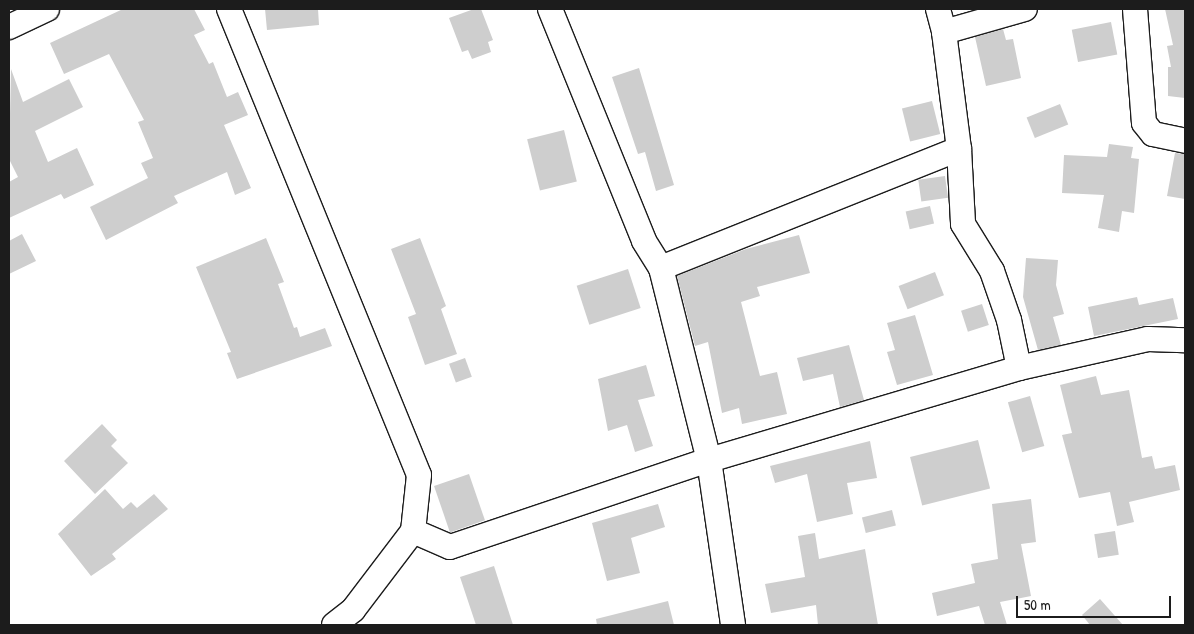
<!DOCTYPE html>
<html>
<head>
<meta charset="utf-8">
<style>
	body { margin:0 }
	#map { position:relative; width:1194px; height:634px; overflow:hidden; background:#fff; font-family:"Patrick Hand",sans-serif }
	div>[style] { position:absolute }
	[style*='--x'] { left:calc(var(--x)*1px); top:calc(var(--y)*1px); width:calc(var(--w)*1px); rotate:calc(var(--a)*1deg) }
	.building>* { inset:0; background:#cecece; transform-origin:0 0 }
	.roads { filter:drop-shadow(1px 0 #1c1c1c) drop-shadow(-1px 0 #1c1c1c) drop-shadow(0 1px #1c1c1c) drop-shadow(0 -1px #1c1c1c) }
	.street>* { height:24px; margin:-12px; padding:0 12px; transform-origin:12px; border-radius:12px; background:#fff }
	span { translate:-50% -50%; white-space:nowrap; text-align:center; line-height:1.15; -webkit-text-stroke:4px #fff; paint-order:stroke }
	.frame { position:absolute; inset:0; border:10px solid #1c1c1c; pointer-events:none }
	.scale { position:absolute; left:1016px; top:596px; width:155px; height:22px; box-sizing:border-box; border:2px solid #1c1c1c; border-top:0; padding-left:6px; font-size:15px; line-height:18px; white-space:nowrap; color:#1c1c1c; -webkit-text-stroke:4px #fff; paint-order:stroke }
</style>
</head>
<body>
<div id="map">
	<div class="building">
		<i style="clip-path:polygon(123px 9px,194px 9px,205px 30px,194px 35px,209px 64px,213px 62px,227px 97px,238px 92px,248px 115px,224px 125px,251px 188px,235px 195px,227px 172px,174px 196px,178px 203px,106px 240px,90px 207px,148px 178px,141px 163px,153px 158px,138px 122px,144px 120px,109px 54px,64px 74px,50px 43px)"></i>
		<i style="clip-path:polygon(265px 9px,318px 9px,319px 25px,267px 30px)"></i>
		<i style="clip-path:polygon(474px 9px,481px 9px,493px 40px,488px 42px,491px 52px,472px 59px,468px 50px,462px 52px,449px 18px)"></i>
		<i style="clip-path:polygon(1165px 9px,1185px 9px,1185px 98px,1168px 96px,1168px 67px,1171px 67px,1167px 46px,1173px 45px)"></i>
		<i style="left:1111px;top:22px;width:33px;height:40px;rotate:79deg"></i>
		<i style="clip-path:polygon(1003px 29px,1006px 40px,1013px 39px,1021px 78px,986px 86px,975px 37px)"></i>
		<i style="clip-path:polygon(639px 68px,674px 185px,656px 191px,645px 152px,638px 154px,612px 77px)"></i>
		<i style="clip-path:polygon(11px 69px,23px 102px,69px 79px,83px 107px,35px 131px,48px 162px,77px 148px,94px 185px,64px 199px,61px 194px,9px 218px,9px 182px,18px 177px,9px 159px)"></i>
		<i style="left:932px;top:101px;width:34px;height:31px;rotate:76deg"></i>
		<i style="left:1060px;top:104px;width:22px;height:36px;rotate:68deg"></i>
		<i style="left:564px;top:130px;width:53px;height:38px;rotate:76deg"></i>
		<i style="clip-path:polygon(1109px 144px,1133px 147px,1131px 158px,1139px 159px,1134px 213px,1122px 211px,1119px 232px,1098px 228px,1104px 195px,1062px 193px,1064px 155px,1107px 157px)"></i>
		<i style="clip-path:polygon(1175px 153px,1185px 154px,1185px 199px,1167px 196px)"></i>
		<i style="left:945px;top:176px;width:22px;height:27px;rotate:82deg"></i>
		<i style="left:930px;top:206px;width:18px;height:25px;rotate:77deg"></i>
		<i style="clip-path:polygon(22px 234px,36px 261px,9px 274px,9px 241px)"></i>
		<i style="clip-path:polygon(799px 235px,810px 273px,757px 287px,760px 296px,741px 302px,760px 376px,777px 372px,787px 414px,742px 424px,739px 408px,722px 413px,708px 342px,695px 346px,677px 276px,746px 249px)"></i>
		<i style="clip-path:polygon(266px 238px,284px 282px,278px 284px,294px 328px,297px 327px,300px 337px,325px 328px,332px 346px,237px 379px,227px 353px,231px 352px,196px 267px)"></i>
		<i style="clip-path:polygon(420px 238px,446px 306px,441px 309px,457px 354px,425px 365px,408px 317px,416px 314px,391px 249px)"></i>
		<i style="clip-path:polygon(1026px 258px,1058px 260px,1056px 285px,1064px 314px,1053px 317px,1061px 345px,1038px 350px,1023px 297px)"></i>
		<i style="left:628px;top:269px;width:41px;height:54px;rotate:72deg"></i>
		<i style="left:935px;top:272px;width:25px;height:39px;rotate:69deg"></i>
		<i style="clip-path:polygon(1137px 297px,1139px 305px,1173px 298px,1178px 319px,1094px 336px,1088px 307px)"></i>
		<i style="left:982px;top:304px;width:22px;height:22px;rotate:72deg"></i>
		<i style="clip-path:polygon(915px 315px,933px 375px,897px 385px,887px 352px,895px 350px,887px 323px)"></i>
		<i style="clip-path:polygon(849px 345px,864px 400px,840px 407px,833px 374px,803px 381px,797px 358px)"></i>
		<i style="left:465px;top:358px;width:20px;height:17px;rotate:70deg"></i>
		<i style="clip-path:polygon(646px 365px,655px 396px,638px 400px,653px 446px,635px 452px,627px 425px,608px 431px,598px 379px)"></i>
		<i style="clip-path:polygon(1096px 376px,1101px 395px,1129px 390px,1142px 458px,1152px 456px,1155px 469px,1175px 465px,1180px 490px,1129px 502px,1134px 522px,1117px 526px,1110px 492px,1079px 498px,1062px 435px,1072px 433px,1060px 385px)"></i>
		<i style="left:1030px;top:396px;width:52px;height:23px;rotate:74deg"></i>
		<i style="clip-path:polygon(102px 424px,117px 440px,111px 446px,128px 463px,95px 494px,64px 461px)"></i>
		<i style="left:978px;top:440px;width:50px;height:70px;rotate:76deg"></i>
		<i style="clip-path:polygon(870px 441px,877px 478px,847px 483px,853px 514px,817px 522px,807px 474px,775px 483px,770px 466px)"></i>
		<i style="left:469px;top:474px;width:49px;height:37px;rotate:71deg"></i>
		<i style="clip-path:polygon(105px 489px,123px 509px,131px 502px,137px 508px,154px 494px,168px 509px,112px 554px,116px 559px,91px 576px,58px 534px)"></i>
		<i style="clip-path:polygon(1031px 499px,1036px 542px,1021px 544px,1031px 596px,1000px 602px,1007px 625px,985px 625px,979px 606px,937px 616px,932px 593px,975px 583px,971px 564px,998px 559px,992px 504px)"></i>
		<i style="clip-path:polygon(658px 504px,665px 527px,631px 538px,640px 573px,607px 581px,592px 523px)"></i>
		<i style="left:892px;top:510px;width:16px;height:31px;rotate:76deg"></i>
		<i style="left:1115px;top:531px;width:24px;height:21px;rotate:81deg"></i>
		<i style="clip-path:polygon(815px 533px,819px 559px,865px 549px,878px 625px,818px 625px,816px 605px,771px 613px,765px 584px,805px 577px,798px 536px)"></i>
		<i style="clip-path:polygon(494px 566px,513px 625px,476px 625px,460px 577px)"></i>
		<i style="clip-path:polygon(1100px 599px,1123px 625px,1090px 625px,1082px 615px)"></i>
		<i style="clip-path:polygon(668px 601px,674px 625px,597px 625px,596px 619px)"></i>
	</div>
	<div class="roads">
		<div class="street">
			<i style="--x:229;--y:9;--w:503;--a:67.82"></i>
			<i style="--x:419;--y:475;--w:56;--a:96.1"></i>
			<i style="--x:413;--y:531;--w:99;--a:127.2"></i>
			<i style="--x:353;--y:610;--w:24;--a:142"></i>
			<i style="--x:550;--y:9;--w:250;--a:67.9"></i>
			<i style="--x:644;--y:241;--w:32;--a:58"></i>
			<i style="--x:661;--y:268;--w:198;--a:76"></i>
			<i style="--x:709;--y:460;--w:167;--a:81.7"></i>
			<i style="--x:938;--y:9;--w:24;--a:75"></i>
			<i style="--x:944;--y:32;--w:118;--a:82.7"></i>
			<i style="--x:959;--y:149;--w:75;--a:86.9"></i>
			<i style="--x:963;--y:224;--w:55;--a:58.3"></i>
			<i style="--x:992;--y:271;--w:52;--a:70.9"></i>
			<i style="--x:1009;--y:320;--w:49;--a:78.2"></i>
			<i style="--x:1135;--y:9;--w:114;--a:85.5"></i>
			<i style="--x:1144;--y:123;--w:14;--a:51"></i>
			<i style="--x:1153;--y:134;--w:33;--a:12"></i>
			<i style="--x:9;--y:27;--w:42;--a:-25.3"></i>
			<i style="--x:944;--y:32;--w:84;--a:-15.9"></i>
			<i style="--x:661;--y:268;--w:321;--a:-21.8"></i>
			<i style="--x:413;--y:531;--w:40;--a:23.4"></i>
			<i style="--x:450;--y:547;--w:273;--a:-18.6"></i>
			<i style="--x:709;--y:460;--w:323;--a:-16.5"></i>
			<i style="--x:1019;--y:368;--w:132;--a:-12.7"></i>
			<i style="--x:1148;--y:339;--w:37;--a:2"></i>
		</div>
	</div>
	<div class="frame"></div>
	<div class="scale">50 m</div>
</div>
</body>
</html>
